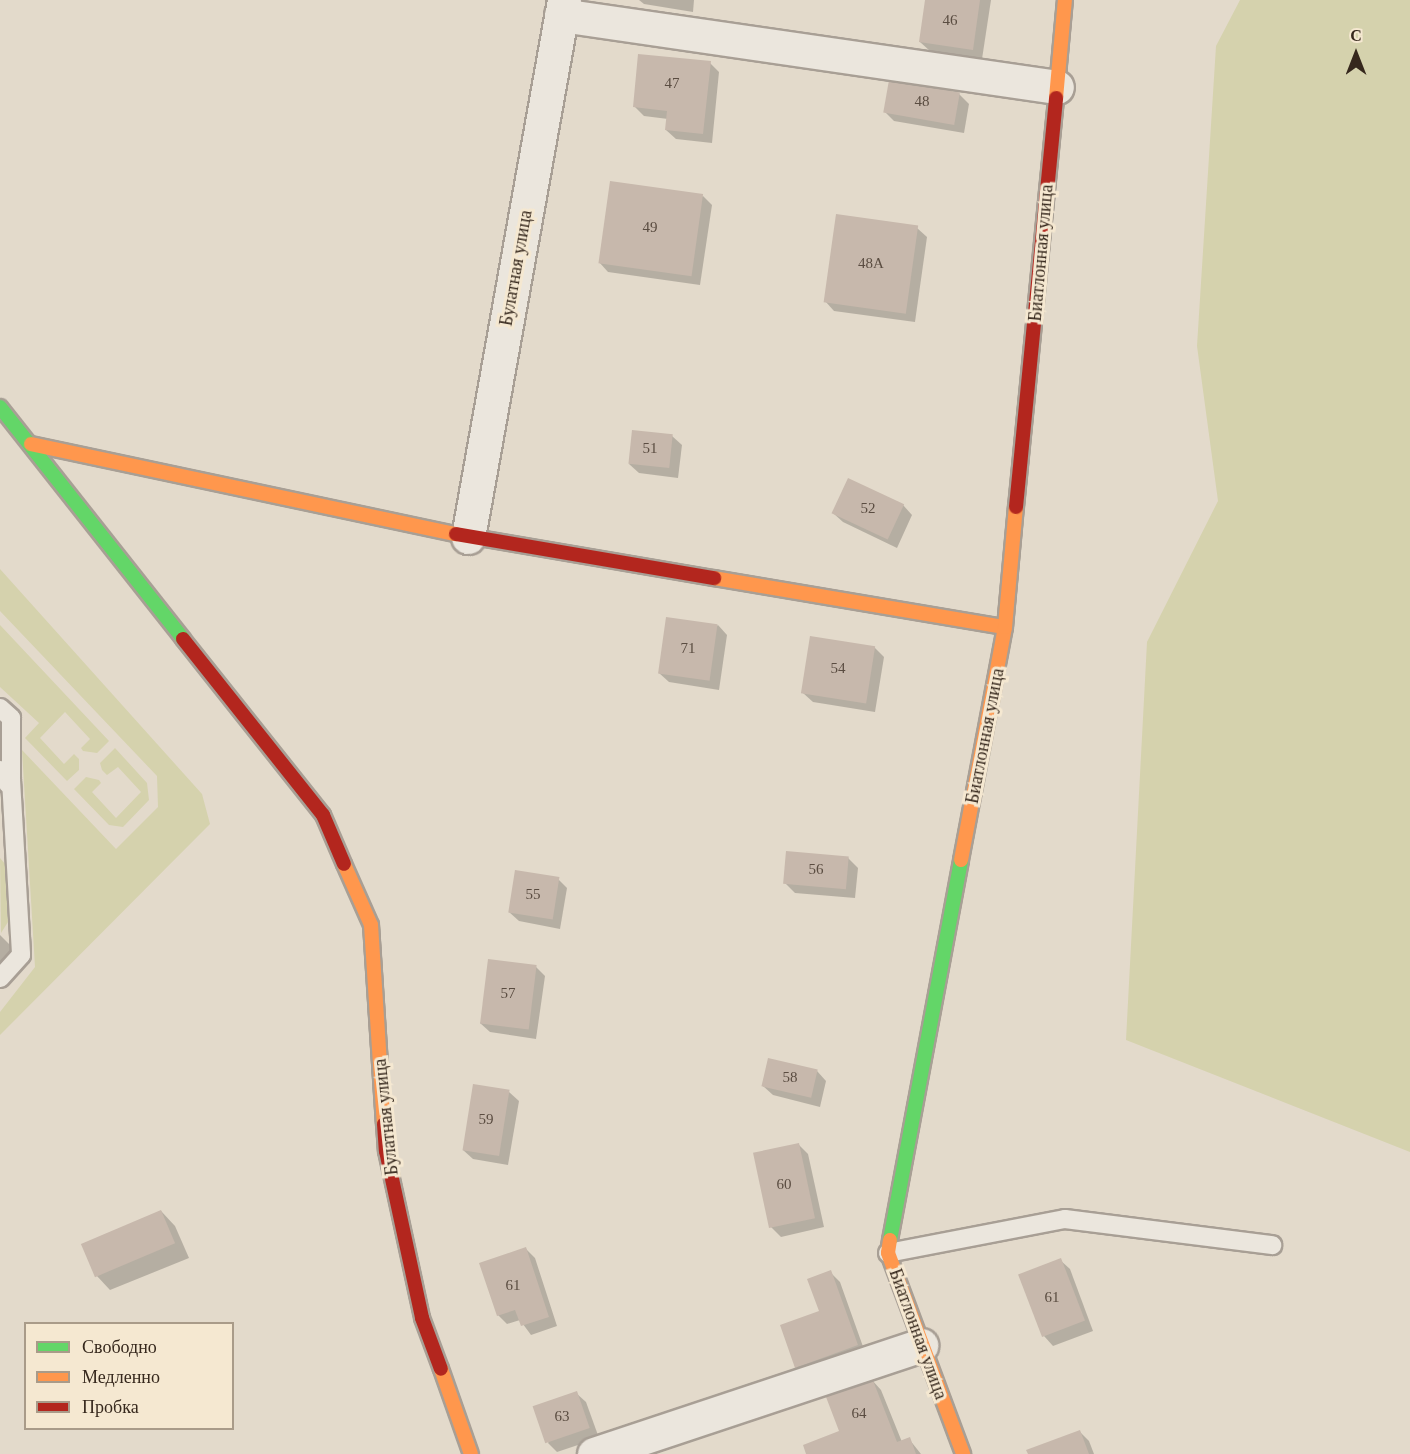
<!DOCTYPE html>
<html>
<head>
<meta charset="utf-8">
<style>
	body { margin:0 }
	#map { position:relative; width:1410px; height:1454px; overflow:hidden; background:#e3dacb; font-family:"Times New Roman",serif }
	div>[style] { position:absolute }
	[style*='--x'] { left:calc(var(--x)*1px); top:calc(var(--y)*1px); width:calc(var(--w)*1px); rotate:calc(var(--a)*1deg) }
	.green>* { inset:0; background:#d5d2ad }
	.shadow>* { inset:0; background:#0003 }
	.building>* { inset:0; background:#c7b8ac; transform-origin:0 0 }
	.roads { filter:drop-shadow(2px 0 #a89f95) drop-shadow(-2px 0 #a89f95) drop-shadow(0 2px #a89f95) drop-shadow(0 -2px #a89f95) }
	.lane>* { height:18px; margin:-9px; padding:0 9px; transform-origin:9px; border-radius:9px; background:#ebe6dd }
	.street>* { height:33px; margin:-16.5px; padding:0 16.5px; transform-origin:16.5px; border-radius:16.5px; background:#ebe6dd }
	.fast>* { height:14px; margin:-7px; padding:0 7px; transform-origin:7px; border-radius:7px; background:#63d668 }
	.slow>* { height:14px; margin:-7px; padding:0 7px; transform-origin:7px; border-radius:7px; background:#ff974d }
	.jam>* { height:14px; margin:-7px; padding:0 7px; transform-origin:7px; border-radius:7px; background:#b3261e }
	span { translate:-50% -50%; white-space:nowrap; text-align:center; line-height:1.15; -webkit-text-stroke:6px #f5e8d1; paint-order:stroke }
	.number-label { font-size:15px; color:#5a4c41 }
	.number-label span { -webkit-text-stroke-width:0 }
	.street-label { font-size:18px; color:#36281d }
	.legend { position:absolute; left:24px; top:1322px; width:210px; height:108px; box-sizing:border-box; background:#f5e8d1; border:2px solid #a99b89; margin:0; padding:8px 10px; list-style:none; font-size:18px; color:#36281d }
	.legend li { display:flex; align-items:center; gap:12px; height:30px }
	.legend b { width:30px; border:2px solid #a99b89 }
	.north { position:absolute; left:1326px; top:24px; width:60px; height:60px; -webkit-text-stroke:4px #f5e8d1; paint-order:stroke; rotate:0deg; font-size:16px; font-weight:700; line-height:24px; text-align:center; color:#36281d }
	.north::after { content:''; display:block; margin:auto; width:21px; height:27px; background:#36281d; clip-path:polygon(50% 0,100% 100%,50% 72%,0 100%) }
</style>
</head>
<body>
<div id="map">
	<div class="green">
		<i style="clip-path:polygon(1240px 0,1410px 0,1410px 1152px,1126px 1040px,1147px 642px,1218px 501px,1197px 346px,1216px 46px)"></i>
		<i style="clip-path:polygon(0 569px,202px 794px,210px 824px,0 1035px,0 1012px,35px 967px,22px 750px,116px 849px,158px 807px,157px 776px,0 611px)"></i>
		<i style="clip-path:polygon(0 625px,109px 741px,97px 753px,83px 751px,81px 748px,90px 739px,65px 712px,40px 738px,64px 764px,74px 754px,79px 759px,79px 770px,67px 781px,25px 738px,39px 723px,0 687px)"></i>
		<i style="clip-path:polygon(115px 748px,147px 783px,149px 800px,123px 827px,109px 825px,74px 789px,86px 777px,99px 780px,101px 783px,92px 792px,116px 818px,141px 792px,118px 767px,107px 775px,102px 770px,100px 763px)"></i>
		<i style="clip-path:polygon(0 858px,6px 865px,8px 922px,1px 933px)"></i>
	</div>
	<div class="shadow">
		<i style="clip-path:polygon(639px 0,694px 0,693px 12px,644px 4px)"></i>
		<i style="clip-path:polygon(926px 0,991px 0,982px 59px,930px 51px,920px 42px)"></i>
		<i style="clip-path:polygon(710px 63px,719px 72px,712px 143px,676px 139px,666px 130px,668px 119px,644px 116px,635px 107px)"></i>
		<i style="clip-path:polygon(959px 94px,969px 104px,964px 133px,894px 121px,885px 112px)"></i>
		<i style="clip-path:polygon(703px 196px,712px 205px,700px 285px,608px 272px,599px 262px)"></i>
		<i style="clip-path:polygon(917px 228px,927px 237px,915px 322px,834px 311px,825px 301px)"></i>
		<i style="clip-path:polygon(672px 436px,682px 445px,678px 478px,639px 473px,629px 464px)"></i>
		<i style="clip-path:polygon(903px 505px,912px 515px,897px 548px,843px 522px,833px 513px)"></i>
		<i style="clip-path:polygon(718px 625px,727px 635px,719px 690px,669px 682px,659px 673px)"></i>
		<i style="clip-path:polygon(874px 647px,884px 657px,875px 712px,813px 702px,803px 693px)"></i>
		<i style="clip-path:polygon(848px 858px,858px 868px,855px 898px,795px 893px,785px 883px)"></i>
		<i style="clip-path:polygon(558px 879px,567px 888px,560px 929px,519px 921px,509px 912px)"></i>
		<i style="clip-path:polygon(0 935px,18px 953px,0 973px)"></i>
		<i style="clip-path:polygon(536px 967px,545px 976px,536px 1039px,490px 1032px,480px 1023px)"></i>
		<i style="clip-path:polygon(817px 1071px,826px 1081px,820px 1107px,773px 1095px,763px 1086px)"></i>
		<i style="clip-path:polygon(509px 1092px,519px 1101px,508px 1165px,473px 1159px,463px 1150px)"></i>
		<i style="clip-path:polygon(799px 1145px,808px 1154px,824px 1227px,781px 1237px,771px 1227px)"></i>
		<i style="clip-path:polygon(161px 1211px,175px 1226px,189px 1258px,110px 1290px,96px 1275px)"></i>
		<i style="clip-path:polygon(526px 1249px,535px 1258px,557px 1326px,531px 1335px,520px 1320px,507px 1324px,498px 1315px)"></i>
		<i style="clip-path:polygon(1060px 1260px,1070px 1269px,1093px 1331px,1053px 1346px,1044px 1336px)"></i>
		<i style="clip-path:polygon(830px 1272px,840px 1282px,866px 1355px,806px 1376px,797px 1367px,820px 1312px)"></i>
		<i style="clip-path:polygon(872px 1380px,881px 1390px,902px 1442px,909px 1439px,921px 1454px,808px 1454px,841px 1432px)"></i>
		<i style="clip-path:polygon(576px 1393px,586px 1402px,599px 1438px,557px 1452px,548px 1443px)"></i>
		<i style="clip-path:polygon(1080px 1432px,1089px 1441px,1094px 1454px,1030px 1454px)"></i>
	</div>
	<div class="building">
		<i style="clip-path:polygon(925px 0,980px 0,973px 50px,919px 42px)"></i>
		<i style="clip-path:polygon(638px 54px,711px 61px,703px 134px,665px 130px,667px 111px,633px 107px)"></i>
		<i style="left:889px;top:80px;width:72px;height:33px;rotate:10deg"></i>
		<i style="left:610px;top:181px;width:94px;height:83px;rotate:8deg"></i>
		<i style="left:836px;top:214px;width:83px;height:89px;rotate:8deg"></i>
		<i style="left:632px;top:430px;width:41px;height:34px;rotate:6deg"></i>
		<i style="left:848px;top:478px;width:62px;height:39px;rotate:25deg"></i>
		<i style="left:666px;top:617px;width:52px;height:57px;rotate:8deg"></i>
		<i style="left:810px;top:636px;width:66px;height:58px;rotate:9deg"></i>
		<i style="left:786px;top:851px;width:63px;height:33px;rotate:5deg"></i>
		<i style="left:515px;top:870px;width:45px;height:43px;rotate:9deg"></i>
		<i style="left:488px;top:959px;width:49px;height:65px;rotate:7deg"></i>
		<i style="left:768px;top:1058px;width:51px;height:29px;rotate:13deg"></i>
		<i style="left:473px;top:1084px;width:37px;height:67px;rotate:9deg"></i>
		<i style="left:799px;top:1143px;width:77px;height:47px;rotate:78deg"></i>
		<i style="left:161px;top:1210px;width:36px;height:87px;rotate:67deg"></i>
		<i style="clip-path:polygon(526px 1247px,549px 1317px,521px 1326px,515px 1310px,497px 1316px,479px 1263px)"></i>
		<i style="left:1061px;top:1258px;width:67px;height:46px;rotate:69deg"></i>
		<i style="clip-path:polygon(831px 1270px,858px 1345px,795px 1368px,780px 1325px,819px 1311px,807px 1279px)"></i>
		<i style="clip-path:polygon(872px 1378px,897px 1442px,910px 1437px,916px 1454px,806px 1454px,803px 1445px,839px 1431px,826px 1397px)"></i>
		<i style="left:577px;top:1391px;width:39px;height:47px;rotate:71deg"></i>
		<i style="clip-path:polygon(1080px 1430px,1089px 1454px,1028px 1454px,1026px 1450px)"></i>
	</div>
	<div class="roads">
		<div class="lane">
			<i style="--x:0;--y:708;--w:15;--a:42"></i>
			<i style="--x:11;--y:718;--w:62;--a:90"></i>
			<i style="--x:11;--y:780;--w:5;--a:127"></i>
			<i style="--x:0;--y:770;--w:15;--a:42"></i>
			<i style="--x:11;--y:780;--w:175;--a:86.7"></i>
			<i style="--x:21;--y:955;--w:31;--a:132"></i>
			<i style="--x:888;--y:1253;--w:180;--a:-10.9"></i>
			<i style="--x:1065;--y:1219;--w:209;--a:7.2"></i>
		</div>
		<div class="street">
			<i style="--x:561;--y:15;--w:501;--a:8.26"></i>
			<i style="--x:468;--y:537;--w:546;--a:-79.86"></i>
			<i style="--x:594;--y:1454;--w:345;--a:-18.4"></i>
		</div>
		<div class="fast">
			<i style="--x:0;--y:407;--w:295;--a:51.7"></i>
			<i style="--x:890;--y:1240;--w:387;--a:-79.4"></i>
		</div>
		<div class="slow">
			<i style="--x:1056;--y:98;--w:98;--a:-84.8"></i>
			<i style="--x:31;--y:444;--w:434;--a:12"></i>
			<i style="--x:714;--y:578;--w:295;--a:9.6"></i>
			<i style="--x:961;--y:860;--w:237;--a:-79.3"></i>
			<i style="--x:1005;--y:627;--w:121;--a:-84.8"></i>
			<i style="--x:344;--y:864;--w:67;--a:66.1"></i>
			<i style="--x:371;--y:925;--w:199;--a:86.3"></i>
			<i style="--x:890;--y:1240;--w:13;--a:99"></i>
			<i style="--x:888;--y:1253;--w:215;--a:69.5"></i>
			<i style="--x:441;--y:1369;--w:90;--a:70.6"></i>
		</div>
		<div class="jam">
			<i style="--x:1016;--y:507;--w:411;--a:-84.4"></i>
			<i style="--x:456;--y:534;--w:262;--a:9.7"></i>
			<i style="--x:183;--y:639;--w:225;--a:51.5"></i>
			<i style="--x:323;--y:815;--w:53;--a:66.8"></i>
			<i style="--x:384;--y:1124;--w:27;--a:86"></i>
			<i style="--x:386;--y:1151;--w:171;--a:77.8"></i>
			<i style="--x:422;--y:1318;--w:54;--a:69.6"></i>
		</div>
	</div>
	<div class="number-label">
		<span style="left:950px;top:21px">46</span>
		<span style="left:672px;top:84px">47</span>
		<span style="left:922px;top:102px">48</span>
		<span style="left:650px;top:228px">49</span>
		<span style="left:871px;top:264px">48А</span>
		<span style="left:650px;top:449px">51</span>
		<span style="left:868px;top:509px">52</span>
		<span style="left:688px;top:649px">71</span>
		<span style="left:838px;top:669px">54</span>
		<span style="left:816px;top:870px">56</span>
		<span style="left:533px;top:895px">55</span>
		<span style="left:508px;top:994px">57</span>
		<span style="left:790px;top:1078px">58</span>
		<span style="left:486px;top:1120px">59</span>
		<span style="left:784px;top:1185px">60</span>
		<span style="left:513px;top:1286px">61</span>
		<span style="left:1052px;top:1298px">61</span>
		<span style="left:859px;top:1414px">64</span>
		<span style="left:562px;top:1417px">63</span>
	</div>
	<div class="street-label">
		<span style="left:1041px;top:253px;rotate:-85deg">Биатлонная улица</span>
		<span style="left:516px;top:268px;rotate:-80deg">Булатная улица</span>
		<span style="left:985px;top:736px;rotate:-79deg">Биатлонная улица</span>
		<span style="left:386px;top:1117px;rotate:-96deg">Булатная улица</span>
		<span style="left:918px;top:1334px;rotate:70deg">Биатлонная улица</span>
	</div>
	<ul class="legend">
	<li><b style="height:8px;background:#63d668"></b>Свободно</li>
	<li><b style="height:8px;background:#ff974d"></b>Медленно</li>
	<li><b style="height:8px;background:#b3261e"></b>Пробка</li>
	</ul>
	<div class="north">С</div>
</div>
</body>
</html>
